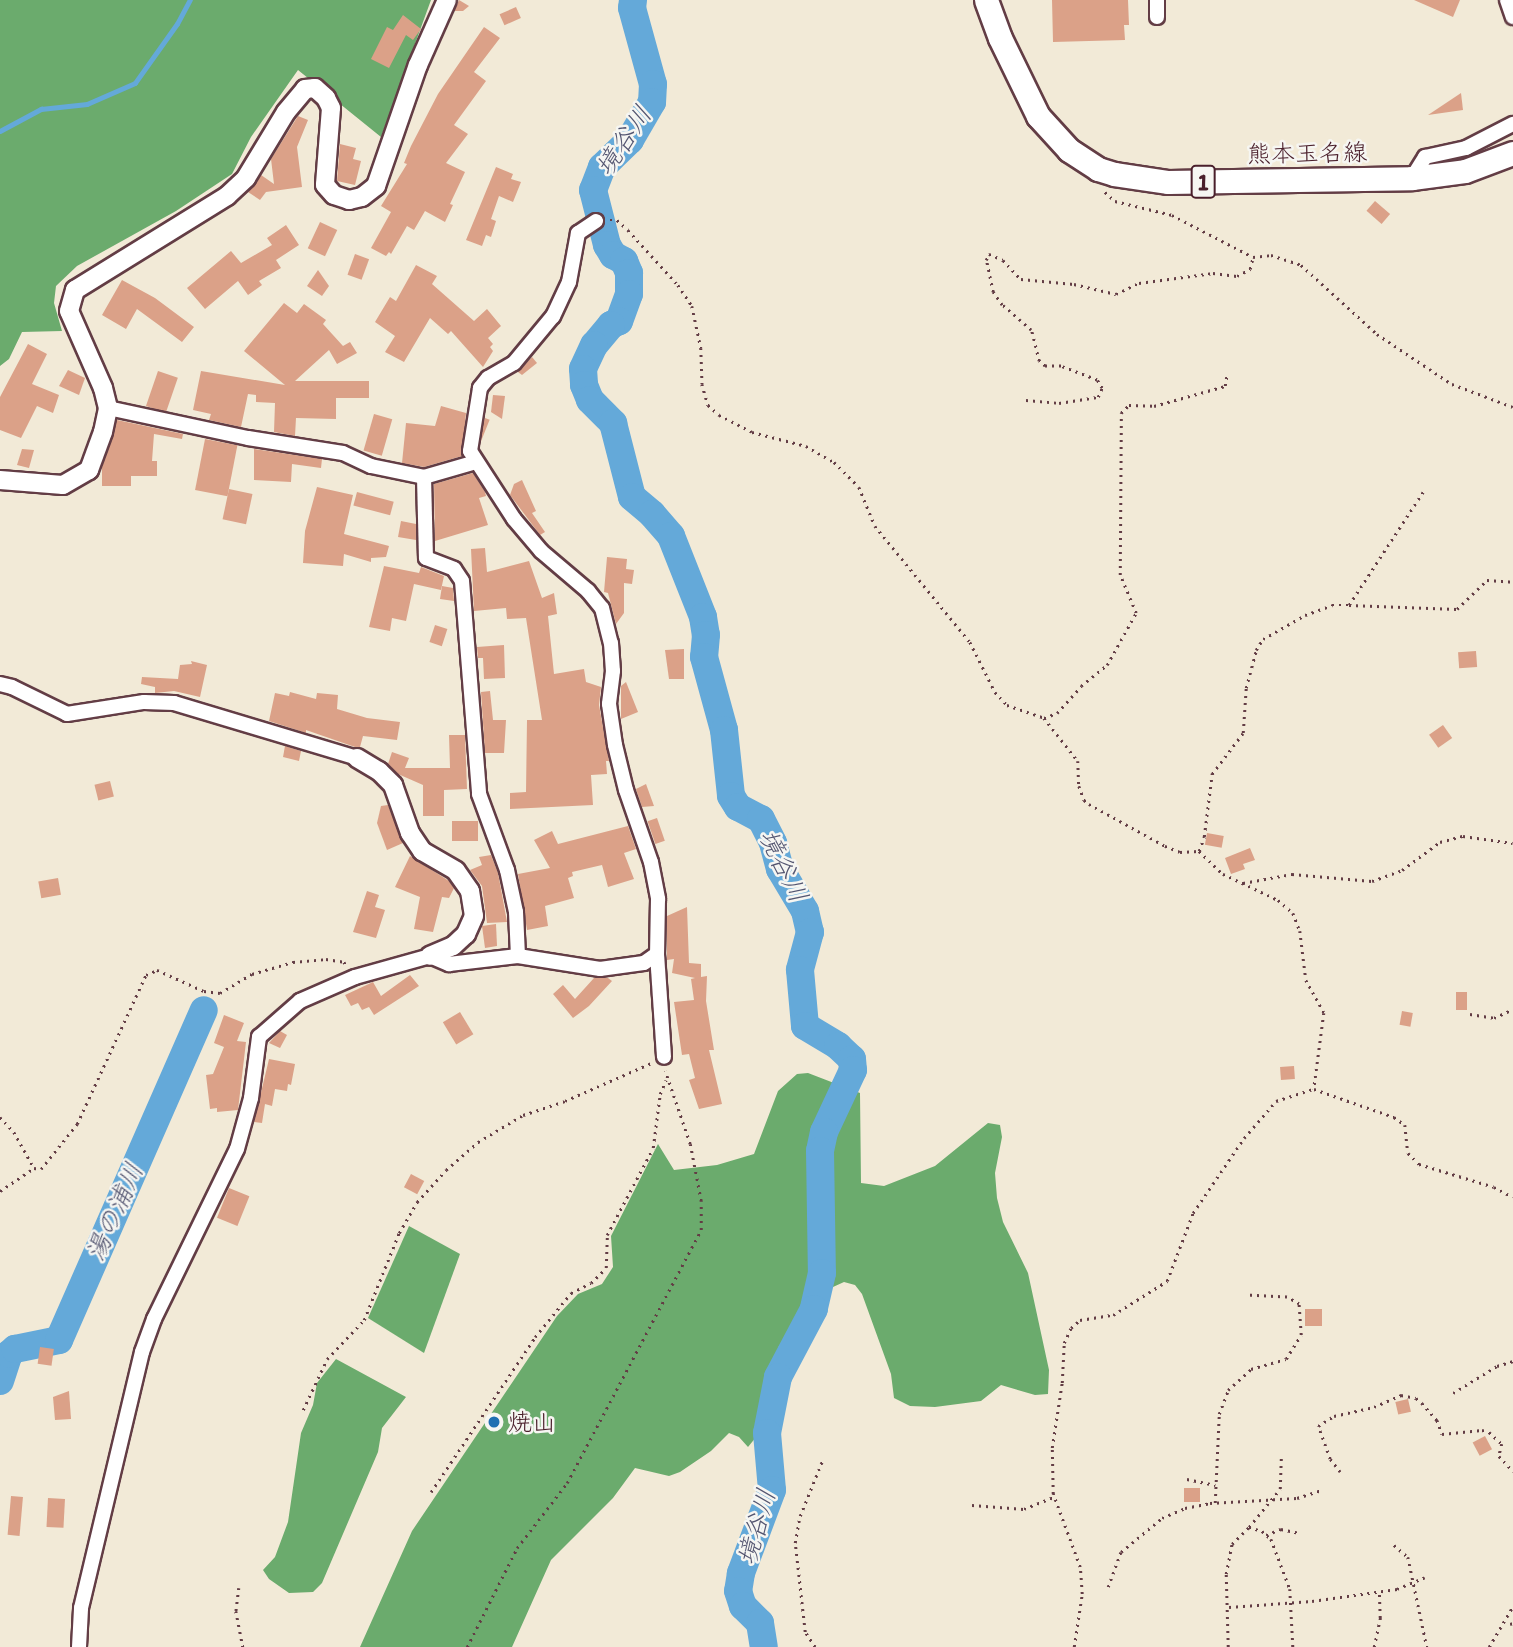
<!DOCTYPE html>
<html>
<head>
<meta charset="utf-8">
<style>
	body { margin:0 }
	#map { position:relative; width:1513px; height:1647px; overflow:hidden; background:#f2ead7; font-family:Itim,"Klee One",sans-serif }
	div>[style] { position:absolute }
	[style*='--x'] { left:calc(var(--x)*1px); top:calc(var(--y)*1px); width:calc(var(--w)*1px); rotate:calc(var(--a)*1deg) }
	.forest>* { inset:0; background:#6bab6d }
	.stream>* { height:4.5px; margin:-2.25px; padding:0 2.25px; transform-origin:2.25px; border-radius:2.25px; background:#64a9d9 }
	.river>* { height:28px; margin:-14px; padding:0 14px; transform-origin:14px; border-radius:14px; background:#64a9d9 }
	.building>* { inset:0; background:#dba188; transform-origin:0 0 }
	.path>* { height:2.5px; margin-top:-1.25px; transform-origin:0; background:repeating-linear-gradient(90deg,#633d45 0 2px,transparent 0 7px) }
	.roads { filter:drop-shadow(2px 0 #633d45) drop-shadow(-2px 0 #633d45) drop-shadow(0 2px #633d45) drop-shadow(0 -2px #633d45) }
	.minor>* { height:14px; margin:-7px; padding:0 7px; transform-origin:7px; border-radius:7px; background:#fff }
	.tertiary>* { height:18px; margin:-9px; padding:0 9px; transform-origin:9px; border-radius:9px; background:#fff }
	.primary>* { height:23px; margin:-11.5px; padding:0 11.5px; transform-origin:11.5px; border-radius:11.5px; background:#fff }
	.dots>* { width:19px; height:19px; translate:-50% -50%; box-sizing:border-box; border:4px solid #f6f6f2; border-radius:50% }
	span { translate:-50% -50%; white-space:nowrap; text-align:center; line-height:1.15; -webkit-text-stroke:5px #f6f6f2; paint-order:stroke }
	.shield-label span { padding:2px 5px; background:#f6f6f2; border:2px solid; border-radius:5px; -webkit-text-stroke-width:0 }
	.shield-label { font-size:23px; color:#4a1f2b; font-weight:700 }
	.street-label { font-size:24px; color:#4a1f2b }
	.poi-label { font-size:24px; color:#4a1f2b }
	.left { translate:0 -50%; text-align:left }
	.water-label { font-size:26px; color:#545671; font-style:italic }
</style>
</head>
<body>
<div id="map">
	<div class="forest">
		<i style="clip-path:polygon(0 0,431px 0,381px 137px,298px 70px,251px 137px,232px 174px,176px 211px,77px 266px,56px 286px,54px 303px,62px 331px,22px 332px,9px 359px,0 366px)"></i>
		<i style="clip-path:polygon(808px 1073px,860px 1093px,861px 1183px,884px 1186px,935px 1166px,988px 1123px,1000px 1125px,1002px 1137px,995px 1173px,997px 1198px,1003px 1222px,1028px 1273px,1049px 1370px,1048px 1394px,1035px 1395px,1001px 1385px,981px 1401px,935px 1407px,910px 1406px,894px 1398px,891px 1374px,862px 1294px,855px 1285px,844px 1282px,822px 1292px,779px 1346px,769px 1382px,765px 1419px,761px 1431px,748px 1447px,739px 1437px,729px 1433px,711px 1451px,680px 1472px,669px 1476px,635px 1468px,613px 1498px,551px 1560px,512px 1647px,360px 1647px,412px 1531px,557px 1316px,578px 1294px,602px 1284px,613px 1267px,611px 1236px,658px 1144px,674px 1170px,717px 1165px,754px 1154px,778px 1091px,797px 1074px)"></i>
		<i style="clip-path:polygon(409px 1226px,460px 1254px,424px 1353px,368px 1318px)"></i>
		<i style="clip-path:polygon(336px 1359px,406px 1397px,382px 1428px,378px 1452px,322px 1583px,313px 1592px,289px 1593px,269px 1579px,263px 1570px,275px 1557px,288px 1522px,301px 1433px,313px 1405px,317px 1383px)"></i>
	</div>
	<div class="stream">
		<i style="--x:0;--y:131;--w:47;--a:-28.2"></i>
		<i style="--x:41;--y:109;--w:46;--a:-6.2"></i>
		<i style="--x:87;--y:104;--w:52;--a:-23.6"></i>
		<i style="--x:135;--y:83;--w:72;--a:-54.6"></i>
		<i style="--x:177;--y:24;--w:27;--a:-62"></i>
	</div>
	<div class="river">
		<i style="--x:633;--y:0;--w:8;--a:97"></i>
		<i style="--x:632;--y:8;--w:79;--a:74.6"></i>
		<i style="--x:653;--y:84;--w:18;--a:93"></i>
		<i style="--x:652;--y:102;--w:44;--a:120.1"></i>
		<i style="--x:630;--y:140;--w:39;--a:136"></i>
		<i style="--x:602;--y:167;--w:25;--a:111"></i>
		<i style="--x:593;--y:190;--w:57;--a:75.7"></i>
		<i style="--x:607;--y:245;--w:12;--a:59"></i>
		<i style="--x:613;--y:255;--w:13;--a:29"></i>
		<i style="--x:624;--y:261;--w:13;--a:67"></i>
		<i style="--x:629;--y:273;--w:21;--a:90"></i>
		<i style="--x:629;--y:294;--w:29;--a:110"></i>
		<i style="--x:619;--y:321;--w:9;--a:153"></i>
		<i style="--x:611;--y:325;--w:26;--a:130"></i>
		<i style="--x:594;--y:345;--w:26;--a:115"></i>
		<i style="--x:583;--y:369;--w:16;--a:86"></i>
		<i style="--x:584;--y:385;--w:16;--a:68"></i>
		<i style="--x:590;--y:400;--w:33;--a:45"></i>
		<i style="--x:613;--y:423;--w:76;--a:75.6"></i>
		<i style="--x:632;--y:497;--w:26;--a:40"></i>
		<i style="--x:652;--y:514;--w:29;--a:49"></i>
		<i style="--x:671;--y:536;--w:87;--a:68.4"></i>
		<i style="--x:703;--y:617;--w:18;--a:81"></i>
		<i style="--x:706;--y:635;--w:22;--a:95"></i>
		<i style="--x:704;--y:657;--w:76;--a:74.7"></i>
		<i style="--x:724;--y:730;--w:66;--a:83.9"></i>
		<i style="--x:731;--y:796;--w:13;--a:58"></i>
		<i style="--x:738;--y:807;--w:26;--a:28"></i>
		<i style="--x:761;--y:819;--w:27;--a:63"></i>
		<i style="--x:773;--y:843;--w:27;--a:75"></i>
		<i style="--x:780;--y:869;--w:49;--a:59.2"></i>
		<i style="--x:805;--y:911;--w:22;--a:77"></i>
		<i style="--x:810;--y:932;--w:39;--a:105"></i>
		<i style="--x:800;--y:970;--w:56;--a:84.9"></i>
		<i style="--x:805;--y:1026;--w:39;--a:31"></i>
		<i style="--x:838;--y:1046;--w:19;--a:43"></i>
		<i style="--x:852;--y:1059;--w:11;--a:85"></i>
		<i style="--x:853;--y:1070;--w:68;--a:115.1"></i>
		<i style="--x:824;--y:1132;--w:19;--a:102"></i>
		<i style="--x:820;--y:1151;--w:122;--a:89.1"></i>
		<i style="--x:822;--y:1273;--w:37;--a:103"></i>
		<i style="--x:814;--y:1309;--w:77;--a:117.9"></i>
		<i style="--x:778;--y:1377;--w:57;--a:101.1"></i>
		<i style="--x:767;--y:1433;--w:57;--a:85"></i>
		<i style="--x:772;--y:1490;--w:89;--a:110.5"></i>
		<i style="--x:741;--y:1573;--w:18;--a:99"></i>
		<i style="--x:738;--y:1591;--w:16;--a:72"></i>
		<i style="--x:743;--y:1606;--w:24;--a:45"></i>
		<i style="--x:760;--y:1623;--w:24;--a:81"></i>
		<i style="--x:0;--y:1381;--w:28;--a:-72"></i>
		<i style="--x:9;--y:1354;--w:8;--a:-40"></i>
		<i style="--x:15;--y:1349;--w:45;--a:-11.6"></i>
		<i style="--x:59;--y:1340;--w:360;--a:-66.3"></i>
	</div>
	<div class="building">
		<i style="clip-path:polygon(459px 0,469px 6px,463px 11px,454px 11px)"></i>
		<i style="clip-path:polygon(1052px 0,1128px 0,1129px 25px,1124px 25px,1125px 40px,1053px 42px)"></i>
		<i style="clip-path:polygon(1414px 0,1460px 0,1453px 17px)"></i>
		<i style="left:516px;top:7px;width:12px;height:18px;rotate:66deg"></i>
		<i style="clip-path:polygon(403px 15px,421px 29px,413px 40px,406px 35px,389px 68px,371px 59px,387px 27px,393px 30px)"></i>
		<i style="clip-path:polygon(484px 27px,500px 38px,474px 72px,486px 81px,454px 125px,468px 134px,446px 163px,465px 172px,450px 204px,453px 205px,445px 222px,425px 211px,414px 230px,407px 226px,391px 254px,389px 252px,386px 256px,371px 248px,391px 212px,381px 206px,407px 164px,404px 163px,411px 146px,438px 94px)"></i>
		<i style="clip-path:polygon(1461px 93px,1463px 110px,1428px 115px)"></i>
		<i style="clip-path:polygon(298px 116px,308px 120px,297px 147px,302px 187px,266px 192px,260px 200px,248px 192px,261px 175px,274px 184px,271px 159px)"></i>
		<i style="clip-path:polygon(340px 144px,356px 148px,353px 159px,361px 161px,355px 185px,337px 181px)"></i>
		<i style="clip-path:polygon(496px 167px,513px 174px,511px 179px,521px 182px,513px 202px,499px 196px,491px 219px,496px 221px,491px 237px,486px 235px,482px 246px,466px 240px)"></i>
		<i style="left:1375px;top:201px;width:20px;height:13px;rotate:41deg"></i>
		<i style="left:320px;top:222px;width:19px;height:29px;rotate:25deg"></i>
		<i style="clip-path:polygon(286px 225px,299px 245px,276px 260px,281px 268px,259px 281px,262px 285px,248px 295px,238px 281px,205px 309px,187px 288px,231px 251px,241px 263px,272px 245px,267px 238px)"></i>
		<i style="left:355px;top:254px;width:15px;height:22px;rotate:20deg"></i>
		<i style="clip-path:polygon(416px 265px,437px 276px,432px 284px,474px 321px,487px 309px,501px 326px,488px 338px,493px 344px,490px 347px,493px 351px,483px 367px,451px 331px,448px 334px,430px 318px,404px 362px,385px 352px,395px 336px,375px 322px,390px 297px,396px 301px)"></i>
		<i style="clip-path:polygon(318px 270px,329px 286px,322px 296px,307px 286px)"></i>
		<i style="clip-path:polygon(122px 280px,155px 298px,194px 327px,182px 342px,137px 309px,126px 329px,102px 315px)"></i>
		<i style="clip-path:polygon(284px 303px,297px 313px,304px 304px,326px 320px,323px 324px,343px 346px,350px 342px,357px 353px,337px 364px,329px 350px,295px 381px,369px 381px,369px 398px,336px 398px,336px 419px,296px 418px,295px 436px,274px 432px,275px 403px,256px 402px,256px 395px,248px 394px,241px 427px,209px 420px,211px 414px,193px 410px,201px 371px,285px 385px,244px 351px)"></i>
		<i style="clip-path:polygon(28px 344px,47px 354px,32px 384px,59px 395px,53px 413px,37px 406px,21px 438px,0 430px,0 397px)"></i>
		<i style="clip-path:polygon(532px 357px,537px 363px,522px 375px,518px 372px)"></i>
		<i style="clip-path:polygon(68px 370px,85px 378px,79px 395px,59px 386px)"></i>
		<i style="left:158px;top:371px;width:21px;height:37px;rotate:19deg"></i>
		<i style="clip-path:polygon(493px 395px,505px 396px,502px 419px,491px 412px)"></i>
		<i style="clip-path:polygon(441px 406px,466px 413px,462px 456px,424px 467px,402px 463px,406px 423px,435px 426px)"></i>
		<i style="left:374px;top:414px;width:19px;height:38px;rotate:16deg"></i>
		<i style="left:485px;top:418px;width:5px;height:27px;rotate:22deg"></i>
		<i style="clip-path:polygon(117px 420px,183px 434px,182px 439px,154px 434px,152px 461px,157px 461px,157px 476px,131px 476px,131px 486px,102px 486px,102px 467px)"></i>
		<i style="left:205px;top:439px;width:33px;height:52px;rotate:11deg"></i>
		<i style="clip-path:polygon(22px 449px,34px 450px,29px 468px,17px 465px)"></i>
		<i style="clip-path:polygon(254px 449px,322px 459px,321px 468px,292px 464px,291px 482px,254px 480px)"></i>
		<i style="clip-path:polygon(473px 473px,485px 492px,486px 496px,479px 498px,488px 525px,435px 541px,434px 484px)"></i>
		<i style="clip-path:polygon(522px 480px,536px 511px,532px 513px,545px 532px,540px 535px,510px 495px,514px 484px)"></i>
		<i style="clip-path:polygon(317px 487px,353px 495px,344px 534px,389px 546px,386px 557px,371px 558px,371px 562px,344px 554px,343px 566px,303px 563px,305px 531px)"></i>
		<i style="left:229px;top:489px;width:24px;height:31px;rotate:12deg"></i>
		<i style="left:357px;top:492px;width:38px;height:14px;rotate:15deg"></i>
		<i style="clip-path:polygon(401px 521px,416px 524px,416px 540px,398px 537px)"></i>
		<i style="clip-path:polygon(485px 548px,487px 572px,529px 561px,542px 598px,554px 593px,557px 614px,548px 616px,554px 674px,584px 669px,586px 682px,601px 687px,599px 705px,609px 761px,606px 761px,607px 774px,591px 775px,593px 805px,510px 809px,510px 793px,526px 792px,527px 720px,542px 720px,526px 618px,507px 619px,506px 608px,474px 611px,471px 549px)"></i>
		<i style="clip-path:polygon(607px 557px,627px 559px,626px 569px,634px 570px,632px 584px,624px 583px,624px 613px,616px 624px,608px 593px,604px 592px)"></i>
		<i style="clip-path:polygon(384px 566px,419px 573px,421px 567px,444px 576px,441px 590px,414px 584px,406px 621px,392px 618px,390px 631px,369px 627px)"></i>
		<i style="clip-path:polygon(442px 586px,453px 588px,454px 601px,440px 599px)"></i>
		<i style="left:435px;top:625px;width:13px;height:18px;rotate:18deg"></i>
		<i style="clip-path:polygon(504px 645px,505px 678px,484px 679px,483px 658px,478px 658px,477px 647px)"></i>
		<i style="clip-path:polygon(684px 649px,684px 679px,669px 679px,665px 650px)"></i>
		<i style="left:1476px;top:651px;width:16px;height:18px;rotate:86deg"></i>
		<i style="clip-path:polygon(191px 661px,207px 665px,200px 697px,174px 691px,155px 693px,155px 687px,141px 684px,142px 677px,178px 679px,180px 665px,192px 664px)"></i>
		<i style="clip-path:polygon(626px 682px,638px 712px,621px 719px,621px 686px)"></i>
		<i style="clip-path:polygon(490px 691px,493px 720px,506px 720px,504px 753px,485px 753px,481px 692px)"></i>
		<i style="clip-path:polygon(290px 692px,316px 699px,317px 693px,338px 695px,337px 709px,367px 718px,400px 722px,397px 740px,363px 736px,360px 747px,355px 747px,306px 730px,306px 733px,269px 721px,275px 693px,289px 696px)"></i>
		<i style="left:1443px;top:725px;width:16px;height:17px;rotate:55deg"></i>
		<i style="clip-path:polygon(449px 735px,465px 735px,467px 789px,444px 790px,444px 816px,423px 816px,423px 785px,398px 774px,388px 764px,392px 752px,409px 758px,405px 768px,450px 768px)"></i>
		<i style="clip-path:polygon(285px 746px,301px 751px,299px 761px,283px 757px)"></i>
		<i style="left:110px;top:781px;width:16px;height:16px;rotate:76deg"></i>
		<i style="clip-path:polygon(646px 784px,654px 806px,642px 807px,636px 789px)"></i>
		<i style="clip-path:polygon(388px 805px,403px 843px,387px 850px,377px 823px,381px 806px)"></i>
		<i style="left:657px;top:818px;width:24px;height:10px;rotate:71deg"></i>
		<i style="left:452px;top:821px;width:26px;height:20px"></i>
		<i style="clip-path:polygon(628px 826px,636px 849px,624px 853px,634px 879px,608px 887px,602px 865px,572px 872px,573px 876px,568px 878px,574px 898px,545px 906px,548px 926px,527px 930px,518px 874px,550px 868px,534px 840px,552px 831px,558px 844px)"></i>
		<i style="left:1207px;top:833px;width:17px;height:12px;rotate:10deg"></i>
		<i style="clip-path:polygon(1250px 848px,1255px 860px,1243px 864px,1245px 869px,1231px 874px,1225px 858px)"></i>
		<i style="clip-path:polygon(491px 855px,498px 873px,507px 922px,487px 923px,482px 886px,470px 870px,482px 865px,479px 857px)"></i>
		<i style="clip-path:polygon(410px 856px,449px 881px,454px 888px,449px 898px,442px 897px,433px 932px,414px 929px,420px 897px,395px 887px)"></i>
		<i style="left:58px;top:878px;width:17px;height:20px;rotate:80deg"></i>
		<i style="clip-path:polygon(367px 891px,379px 895px,375px 907px,385px 910px,376px 938px,353px 932px)"></i>
		<i style="clip-path:polygon(687px 907px,689px 963px,701px 964px,701px 977px,707px 976px,706px 1001px,714px 1050px,709px 1050px,722px 1104px,699px 1109px,689px 1080px,695px 1078px,689px 1054px,682px 1055px,674px 1002px,694px 1000px,691px 979px,695px 978px,672px 973px,674px 959px,667px 960px,667px 916px)"></i>
		<i style="clip-path:polygon(496px 924px,497px 946px,485px 948px,482px 926px)"></i>
		<i style="clip-path:polygon(410px 975px,419px 986px,374px 1015px,369px 1007px,362px 1010px,358px 1003px,351px 1006px,345px 995px,373px 982px,381px 996px)"></i>
		<i style="clip-path:polygon(594px 978px,608px 978px,612px 981px,589px 1006px,573px 1018px,553px 994px,563px 985px,575px 999px)"></i>
		<i style="left:1456px;top:992px;width:11px;height:18px"></i>
		<i style="left:1402px;top:1011px;width:11px;height:14px;rotate:10deg"></i>
		<i style="left:460px;top:1012px;width:26px;height:20px;rotate:59deg"></i>
		<i style="clip-path:polygon(224px 1015px,244px 1023px,237px 1041px,246px 1042px,238px 1110px,217px 1112px,217px 1108px,210px 1109px,206px 1075px,213px 1074px,224px 1047px,214px 1043px)"></i>
		<i style="clip-path:polygon(280px 1031px,287px 1035px,280px 1048px,269px 1043px)"></i>
		<i style="clip-path:polygon(269px 1059px,295px 1064px,291px 1085px,288px 1084px,287px 1091px,275px 1089px,272px 1106px,265px 1104px,262px 1123px,254px 1122px)"></i>
		<i style="left:1294px;top:1066px;width:13px;height:14px;rotate:86deg"></i>
		<i style="left:411px;top:1174px;width:15px;height:15px;rotate:28deg"></i>
		<i style="left:229px;top:1188px;width:22px;height:32px;rotate:22deg"></i>
		<i style="left:1305px;top:1309px;width:17px;height:17px"></i>
		<i style="left:40px;top:1347px;width:14px;height:17px;rotate:8deg"></i>
		<i style="clip-path:polygon(69px 1391px,71px 1419px,55px 1420px,53px 1397px)"></i>
		<i style="left:1408px;top:1399px;width:13px;height:13px;rotate:77deg"></i>
		<i style="left:1485px;top:1436px;width:15px;height:14px;rotate:62deg"></i>
		<i style="left:1184px;top:1488px;width:16px;height:14px"></i>
		<i style="left:11px;top:1496px;width:12px;height:39px;rotate:5deg"></i>
		<i style="left:48px;top:1498px;width:17px;height:29px;rotate:3deg"></i>
	</div>
	<div class="path">
		<i style="--x:1105;--y:192;--w:13;--a:42"></i>
		<i style="--x:1115;--y:201;--w:59;--a:13.8"></i>
		<i style="--x:1172;--y:215;--w:91;--a:27.4"></i>
		<i style="--x:1253;--y:257;--w:18;--a:-6"></i>
		<i style="--x:1271;--y:255;--w:32;--a:18"></i>
		<i style="--x:1301;--y:265;--w:103;--a:42.2"></i>
		<i style="--x:1377;--y:334;--w:90;--a:33.7"></i>
		<i style="--x:1452;--y:384;--w:65;--a:20.7"></i>
		<i style="--x:610;--y:220;--w:7;--a:0"></i>
		<i style="--x:617;--y:220;--w:15;--a:42"></i>
		<i style="--x:628;--y:230;--w:74;--a:47.7"></i>
		<i style="--x:678;--y:285;--w:25;--a:56"></i>
		<i style="--x:692;--y:306;--w:43;--a:77.9"></i>
		<i style="--x:701;--y:348;--w:36;--a:88"></i>
		<i style="--x:702;--y:384;--w:22;--a:74"></i>
		<i style="--x:708;--y:405;--w:15;--a:42"></i>
		<i style="--x:719;--y:415;--w:37;--a:27"></i>
		<i style="--x:752;--y:432;--w:56;--a:14.5"></i>
		<i style="--x:806;--y:446;--w:32;--a:30"></i>
		<i style="--x:834;--y:462;--w:35;--a:45"></i>
		<i style="--x:859;--y:487;--w:42;--a:67.7"></i>
		<i style="--x:875;--y:526;--w:150;--a:50.7"></i>
		<i style="--x:970;--y:642;--w:56;--a:63.4"></i>
		<i style="--x:995;--y:692;--w:18;--a:47"></i>
		<i style="--x:1007;--y:705;--w:39;--a:19"></i>
		<i style="--x:1044;--y:718;--w:14;--a:-21"></i>
		<i style="--x:1057;--y:713;--w:36;--a:-48"></i>
		<i style="--x:1081;--y:686;--w:33;--a:-39"></i>
		<i style="--x:1107;--y:665;--w:60;--a:-60.9"></i>
		<i style="--x:1136;--y:613;--w:41;--a:-112.8"></i>
		<i style="--x:1120;--y:575;--w:162;--a:-89.6"></i>
		<i style="--x:1121;--y:413;--w:11;--a:-45"></i>
		<i style="--x:1129;--y:405;--w:25;--a:2"></i>
		<i style="--x:1154;--y:406;--w:74;--a:-15.7"></i>
		<i style="--x:1225;--y:386;--w:13;--a:-81"></i>
		<i style="--x:1026;--y:400;--w:33;--a:5"></i>
		<i style="--x:1059;--y:403;--w:39;--a:-9"></i>
		<i style="--x:1098;--y:397;--w:10;--a:-66"></i>
		<i style="--x:1102;--y:388;--w:9;--a:-122"></i>
		<i style="--x:1097;--y:380;--w:39;--a:-159"></i>
		<i style="--x:1061;--y:366;--w:16;--a:180"></i>
		<i style="--x:1045;--y:366;--w:8;--a:-140"></i>
		<i style="--x:1039;--y:361;--w:32;--a:-104"></i>
		<i style="--x:1031;--y:330;--w:38;--a:-139"></i>
		<i style="--x:1002;--y:305;--w:16;--a:-125"></i>
		<i style="--x:993;--y:292;--w:33;--a:-102"></i>
		<i style="--x:986;--y:260;--w:7;--a:-63"></i>
		<i style="--x:989;--y:254;--w:15;--a:23"></i>
		<i style="--x:1003;--y:260;--w:26;--a:47"></i>
		<i style="--x:1021;--y:279;--w:53;--a:5.4"></i>
		<i style="--x:1074;--y:284;--w:43;--a:13.4"></i>
		<i style="--x:1116;--y:294;--w:25;--a:-26"></i>
		<i style="--x:1139;--y:283;--w:75;--a:-7.7"></i>
		<i style="--x:1213;--y:273;--w:24;--a:7"></i>
		<i style="--x:1237;--y:276;--w:15;--a:-28"></i>
		<i style="--x:1250;--y:269;--w:12;--a:-76"></i>
		<i style="--x:1349;--y:605;--w:108;--a:2.1"></i>
		<i style="--x:1457;--y:609;--w:42;--a:-44"></i>
		<i style="--x:1487;--y:580;--w:26;--a:4"></i>
		<i style="--x:1044;--y:718;--w:55;--a:51.7"></i>
		<i style="--x:1078;--y:761;--w:25;--a:88"></i>
		<i style="--x:1079;--y:786;--w:15;--a:70"></i>
		<i style="--x:1084;--y:800;--w:6;--a:39"></i>
		<i style="--x:1089;--y:804;--w:87;--a:28.9"></i>
		<i style="--x:1165;--y:846;--w:16;--a:22"></i>
		<i style="--x:1180;--y:852;--w:19;--a:-3"></i>
		<i style="--x:1199;--y:851;--w:33;--a:44"></i>
		<i style="--x:1223;--y:874;--w:61;--a:25.3"></i>
		<i style="--x:1278;--y:900;--w:20;--a:41"></i>
		<i style="--x:1293;--y:913;--w:19;--a:69"></i>
		<i style="--x:1300;--y:931;--w:49;--a:83"></i>
		<i style="--x:1306;--y:980;--w:38;--a:61"></i>
		<i style="--x:1324;--y:1013;--w:77;--a:97.5"></i>
		<i style="--x:1199;--y:851;--w:15;--a:-70"></i>
		<i style="--x:1204;--y:837;--w:64;--a:-82.8"></i>
		<i style="--x:1212;--y:774;--w:51;--a:-52.9"></i>
		<i style="--x:1243;--y:733;--w:45;--a:-86.2"></i>
		<i style="--x:1246;--y:688;--w:39;--a:-75"></i>
		<i style="--x:1256;--y:650;--w:13;--a:-58"></i>
		<i style="--x:1263;--y:639;--w:48;--a:-29.7"></i>
		<i style="--x:1305;--y:615;--w:29;--a:-20"></i>
		<i style="--x:1332;--y:605;--w:17;--a:0"></i>
		<i style="--x:1349;--y:605;--w:135;--a:-56.8"></i>
		<i style="--x:1243;--y:883;--w:50;--a:-10.4"></i>
		<i style="--x:1292;--y:874;--w:80;--a:5"></i>
		<i style="--x:1372;--y:881;--w:32;--a:-20"></i>
		<i style="--x:1402;--y:870;--w:47;--a:-36.4"></i>
		<i style="--x:1440;--y:842;--w:24;--a:-15"></i>
		<i style="--x:1463;--y:836;--w:50;--a:8"></i>
		<i style="--x:1470;--y:1014;--w:24;--a:9"></i>
		<i style="--x:1494;--y:1018;--w:21;--a:-25"></i>
		<i style="--x:0;--y:1117;--w:21;--a:47"></i>
		<i style="--x:14;--y:1132;--w:41;--a:60.9"></i>
		<i style="--x:34;--y:1168;--w:7;--a:8"></i>
		<i style="--x:41;--y:1169;--w:58;--a:-51.3"></i>
		<i style="--x:77;--y:1124;--w:164;--a:-65.2"></i>
		<i style="--x:146;--y:975;--w:12;--a:-24"></i>
		<i style="--x:157;--y:970;--w:51;--a:24.1"></i>
		<i style="--x:204;--y:991;--w:16;--a:7"></i>
		<i style="--x:220;--y:993;--w:37;--a:-31"></i>
		<i style="--x:252;--y:974;--w:43;--a:-16.3"></i>
		<i style="--x:293;--y:962;--w:33;--a:-5"></i>
		<i style="--x:326;--y:959;--w:18;--a:9"></i>
		<i style="--x:344;--y:962;--w:5;--a:53"></i>
		<i style="--x:0;--y:1191;--w:41;--a:-34.1"></i>
		<i style="--x:1453;--y:1393;--w:52;--a:-31.5"></i>
		<i style="--x:1497;--y:1366;--w:17;--a:-17"></i>
		<i style="--x:303;--y:1410;--w:56;--a:-64.8"></i>
		<i style="--x:327;--y:1359;--w:54;--a:-46.5"></i>
		<i style="--x:364;--y:1320;--w:94;--a:-68.1"></i>
		<i style="--x:399;--y:1233;--w:36;--a:-60"></i>
		<i style="--x:417;--y:1202;--w:43;--a:-47.8"></i>
		<i style="--x:446;--y:1170;--w:43;--a:-41.2"></i>
		<i style="--x:478;--y:1142;--w:52;--a:-31"></i>
		<i style="--x:523;--y:1115;--w:44;--a:-18.4"></i>
		<i style="--x:565;--y:1101;--w:94;--a:-23.8"></i>
		<i style="--x:1340;--y:1472;--w:16;--a:-128"></i>
		<i style="--x:1330;--y:1459;--w:35;--a:-110"></i>
		<i style="--x:1318;--y:1426;--w:19;--a:-32"></i>
		<i style="--x:1334;--y:1416;--w:41;--a:-12.7"></i>
		<i style="--x:1374;--y:1407;--w:30;--a:-24"></i>
		<i style="--x:1401;--y:1395;--w:15;--a:11"></i>
		<i style="--x:1416;--y:1398;--w:8;--a:40"></i>
		<i style="--x:1422;--y:1403;--w:23;--a:49"></i>
		<i style="--x:1437;--y:1420;--w:15;--a:70"></i>
		<i style="--x:1442;--y:1434;--w:40;--a:-5.7"></i>
		<i style="--x:1482;--y:1430;--w:7;--a:16"></i>
		<i style="--x:1489;--y:1432;--w:18;--a:43"></i>
		<i style="--x:1502;--y:1444;--w:12;--a:104"></i>
		<i style="--x:1499;--y:1456;--w:21;--a:47"></i>
		<i style="--x:1187;--y:1479;--w:29;--a:12"></i>
		<i style="--x:431;--y:1492;--w:187;--a:-56.1"></i>
		<i style="--x:535;--y:1337;--w:57;--a:-50.7"></i>
		<i style="--x:571;--y:1293;--w:22;--a:-27"></i>
		<i style="--x:591;--y:1283;--w:21;--a:-45"></i>
		<i style="--x:606;--y:1268;--w:33;--a:-88"></i>
		<i style="--x:607;--y:1235;--w:98;--a:-62.1"></i>
		<i style="--x:653;--y:1148;--w:54;--a:-82.6"></i>
		<i style="--x:660;--y:1094;--w:15;--a:-67"></i>
		<i style="--x:1215;--y:1503;--w:89;--a:-87.4"></i>
		<i style="--x:1219;--y:1414;--w:26;--a:-69"></i>
		<i style="--x:1228;--y:1390;--w:31;--a:-42"></i>
		<i style="--x:1251;--y:1369;--w:36;--a:-16"></i>
		<i style="--x:1286;--y:1359;--w:28;--a:-58"></i>
		<i style="--x:1301;--y:1335;--w:31;--a:-94"></i>
		<i style="--x:1299;--y:1304;--w:14;--a:-150"></i>
		<i style="--x:1287;--y:1297;--w:41;--a:-177.2"></i>
		<i style="--x:972;--y:1505;--w:52;--a:4.4"></i>
		<i style="--x:1024;--y:1509;--w:32;--a:-22"></i>
		<i style="--x:1249;--y:1527;--w:49;--a:-50.8"></i>
		<i style="--x:1280;--y:1489;--w:34;--a:-88"></i>
		<i style="--x:1266;--y:1535;--w:16;--a:-22"></i>
		<i style="--x:1281;--y:1529;--w:19;--a:12"></i>
		<i style="--x:1394;--y:1545;--w:18;--a:41"></i>
		<i style="--x:1408;--y:1557;--w:92;--a:78.1"></i>
		<i style="--x:1108;--y:1587;--w:37;--a:-70"></i>
		<i style="--x:1121;--y:1552;--w:53;--a:-39.7"></i>
		<i style="--x:1162;--y:1518;--w:25;--a:-23"></i>
		<i style="--x:1185;--y:1508;--w:25;--a:-11"></i>
		<i style="--x:1210;--y:1503;--w:87;--a:-3.3"></i>
		<i style="--x:1297;--y:1498;--w:26;--a:-18"></i>
		<i style="--x:239;--y:1588;--w:23;--a:97"></i>
		<i style="--x:236;--y:1611;--w:37;--a:79"></i>
		<i style="--x:1229;--y:1607;--w:83;--a:-4.1"></i>
		<i style="--x:1312;--y:1601;--w:86;--a:-8"></i>
		<i style="--x:1397;--y:1589;--w:30;--a:-23"></i>
		<i style="--x:1510;--y:1624;--w:3;--a:-18"></i>
		<i style="--x:467;--y:1647;--w:111;--a:-63.2"></i>
		<i style="--x:517;--y:1548;--w:82;--a:-52.4"></i>
		<i style="--x:567;--y:1483;--w:286;--a:-62.1"></i>
		<i style="--x:701;--y:1230;--w:29;--a:-90"></i>
		<i style="--x:701;--y:1201;--w:58;--a:-100.9"></i>
		<i style="--x:690;--y:1144;--w:77;--a:-108.9"></i>
		<i style="--x:815;--y:1647;--w:18;--a:-124"></i>
		<i style="--x:805;--y:1632;--w:90;--a:-96.4"></i>
		<i style="--x:795;--y:1543;--w:27;--a:-80"></i>
		<i style="--x:800;--y:1516;--w:61;--a:-68"></i>
		<i style="--x:1074;--y:1647;--w:54;--a:-81.4"></i>
		<i style="--x:1082;--y:1594;--w:27;--a:-94"></i>
		<i style="--x:1080;--y:1567;--w:78;--a:-110.3"></i>
		<i style="--x:1053;--y:1494;--w:46;--a:-91.2"></i>
		<i style="--x:1052;--y:1448;--w:66;--a:-81.3"></i>
		<i style="--x:1062;--y:1383;--w:40;--a:-87.1"></i>
		<i style="--x:1064;--y:1343;--w:17;--a:-65"></i>
		<i style="--x:1071;--y:1328;--w:12;--a:-42"></i>
		<i style="--x:1080;--y:1320;--w:33;--a:-9"></i>
		<i style="--x:1113;--y:1315;--w:64;--a:-32.2"></i>
		<i style="--x:1167;--y:1281;--w:73;--a:-69.1"></i>
		<i style="--x:1193;--y:1213;--w:91;--a:-55.8"></i>
		<i style="--x:1244;--y:1138;--w:49;--a:-49.1"></i>
		<i style="--x:1276;--y:1101;--w:40;--a:-18"></i>
		<i style="--x:1314;--y:1089;--w:85;--a:19.3"></i>
		<i style="--x:1394;--y:1117;--w:14;--a:36"></i>
		<i style="--x:1405;--y:1125;--w:28;--a:84"></i>
		<i style="--x:1408;--y:1153;--w:16;--a:45"></i>
		<i style="--x:1419;--y:1164;--w:78;--a:17"></i>
		<i style="--x:1494;--y:1187;--w:21;--a:28"></i>
		<i style="--x:1228;--y:1647;--w:73;--a:-91.6"></i>
		<i style="--x:1226;--y:1574;--w:31;--a:-79"></i>
		<i style="--x:1232;--y:1544;--w:24;--a:-45"></i>
		<i style="--x:1249;--y:1527;--w:14;--a:17"></i>
		<i style="--x:1262;--y:1531;--w:12;--a:42"></i>
		<i style="--x:1271;--y:1539;--w:53;--a:69.2"></i>
		<i style="--x:1290;--y:1589;--w:58;--a:87"></i>
		<i style="--x:1374;--y:1647;--w:30;--a:-78"></i>
		<i style="--x:1380;--y:1618;--w:27;--a:-92"></i>
		<i style="--x:1489;--y:1647;--w:48;--a:-59.7"></i>
	</div>
	<div class="roads">
		<div class="minor">
			<i style="--x:1507;--y:0;--w:18;--a:71"></i>
			<i style="--x:1157;--y:17;--w:17;--a:-90"></i>
			<i style="--x:1412;--y:178;--w:25;--a:-58"></i>
			<i style="--x:1425;--y:157;--w:42;--a:-12.4"></i>
			<i style="--x:1466;--y:148;--w:53;--a:-27.1"></i>
			<i style="--x:596;--y:221;--w:22;--a:146"></i>
			<i style="--x:578;--y:233;--w:50;--a:100.4"></i>
			<i style="--x:569;--y:282;--w:38;--a:115"></i>
			<i style="--x:553;--y:316;--w:61;--a:129.7"></i>
			<i style="--x:514;--y:363;--w:30;--a:150"></i>
			<i style="--x:488;--y:378;--w:13;--a:129"></i>
			<i style="--x:480;--y:388;--w:64;--a:99"></i>
			<i style="--x:470;--y:451;--w:81;--a:57.1"></i>
			<i style="--x:514;--y:519;--w:42;--a:49.8"></i>
			<i style="--x:541;--y:551;--w:62;--a:40.4"></i>
			<i style="--x:588;--y:591;--w:22;--a:51"></i>
			<i style="--x:602;--y:608;--w:36;--a:76"></i>
			<i style="--x:611;--y:643;--w:28;--a:86"></i>
			<i style="--x:613;--y:671;--w:33;--a:97"></i>
			<i style="--x:609;--y:704;--w:41;--a:81.7"></i>
			<i style="--x:615;--y:745;--w:46;--a:76.3"></i>
			<i style="--x:626;--y:790;--w:76;--a:70.9"></i>
			<i style="--x:651;--y:862;--w:38;--a:79"></i>
			<i style="--x:658;--y:899;--w:55;--a:91"></i>
			<i style="--x:657;--y:954;--w:103;--a:86.1"></i>
			<i style="--x:108;--y:408;--w:143;--a:12.1"></i>
			<i style="--x:248;--y:438;--w:96;--a:9"></i>
			<i style="--x:343;--y:453;--w:31;--a:25"></i>
			<i style="--x:371;--y:466;--w:54;--a:11.7"></i>
			<i style="--x:424;--y:477;--w:54;--a:-16.1"></i>
			<i style="--x:424;--y:477;--w:81;--a:88.6"></i>
			<i style="--x:426;--y:558;--w:30;--a:21"></i>
			<i style="--x:454;--y:569;--w:14;--a:56"></i>
			<i style="--x:462;--y:581;--w:214;--a:85.4"></i>
			<i style="--x:479;--y:794;--w:81;--a:69.8"></i>
			<i style="--x:507;--y:870;--w:43;--a:77.9"></i>
			<i style="--x:516;--y:912;--w:44;--a:87.4"></i>
			<i style="--x:0;--y:684;--w:12;--a:14"></i>
			<i style="--x:12;--y:687;--w:61;--a:26.1"></i>
			<i style="--x:67;--y:714;--w:78;--a:-8.9"></i>
			<i style="--x:144;--y:702;--w:30;--a:2"></i>
			<i style="--x:174;--y:703;--w:191;--a:16.7"></i>
			<i style="--x:79;--y:1647;--w:39;--a:-87"></i>
			<i style="--x:81;--y:1608;--w:263;--a:-76.6"></i>
			<i style="--x:142;--y:1352;--w:35;--a:-70"></i>
			<i style="--x:154;--y:1319;--w:189;--a:-64"></i>
			<i style="--x:237;--y:1149;--w:53;--a:-74.6"></i>
			<i style="--x:251;--y:1098;--w:62;--a:-82.5"></i>
			<i style="--x:259;--y:1037;--w:55;--a:-41.3"></i>
			<i style="--x:300;--y:1001;--w:60;--a:-23.6"></i>
			<i style="--x:355;--y:977;--w:78;--a:-15.6"></i>
			<i style="--x:430;--y:956;--w:21;--a:23"></i>
			<i style="--x:449;--y:964;--w:69;--a:-6.6"></i>
			<i style="--x:518;--y:956;--w:83;--a:9"></i>
			<i style="--x:600;--y:969;--w:44;--a:-7.8"></i>
			<i style="--x:644;--y:963;--w:16;--a:-35"></i>
		</div>
		<div class="tertiary">
			<i style="--x:0;--y:480;--w:63;--a:4.5"></i>
			<i style="--x:63;--y:485;--w:30;--a:-30"></i>
			<i style="--x:89;--y:470;--w:40;--a:-69.8"></i>
			<i style="--x:103;--y:432;--w:25;--a:-78"></i>
			<i style="--x:108;--y:408;--w:21;--a:-104"></i>
			<i style="--x:103;--y:388;--w:84;--a:-113.8"></i>
			<i style="--x:69;--y:311;--w:22;--a:-74"></i>
			<i style="--x:75;--y:290;--w:179;--a:-31.7"></i>
			<i style="--x:227;--y:196;--w:26;--a:-43"></i>
			<i style="--x:246;--y:178;--w:77;--a:-58.8"></i>
			<i style="--x:286;--y:112;--w:30;--a:-50"></i>
			<i style="--x:305;--y:89;--w:10;--a:-6"></i>
			<i style="--x:315;--y:88;--w:15;--a:42"></i>
			<i style="--x:326;--y:98;--w:11;--a:63"></i>
			<i style="--x:331;--y:108;--w:77;--a:94.5"></i>
			<i style="--x:325;--y:185;--w:13;--a:48"></i>
			<i style="--x:334;--y:195;--w:16;--a:18"></i>
			<i style="--x:349;--y:200;--w:13;--a:-13"></i>
			<i style="--x:362;--y:197;--w:18;--a:-38"></i>
			<i style="--x:376;--y:186;--w:128;--a:-70.9"></i>
			<i style="--x:418;--y:65;--w:71;--a:-66"></i>
			<i style="--x:357;--y:758;--w:26;--a:31"></i>
			<i style="--x:379;--y:771;--w:20;--a:45"></i>
			<i style="--x:393;--y:785;--w:51;--a:70.5"></i>
			<i style="--x:410;--y:833;--w:22;--a:56"></i>
			<i style="--x:422;--y:851;--w:39;--a:30"></i>
			<i style="--x:456;--y:871;--w:24;--a:55"></i>
			<i style="--x:470;--y:891;--w:25;--a:81"></i>
			<i style="--x:474;--y:916;--w:20;--a:114"></i>
			<i style="--x:466;--y:934;--w:18;--a:137"></i>
			<i style="--x:453;--y:946;--w:25;--a:157"></i>
		</div>
		<div class="primary">
			<i style="--x:986;--y:0;--w:40;--a:69.8"></i>
			<i style="--x:1000;--y:38;--w:87;--a:64"></i>
			<i style="--x:1038;--y:116;--w:46;--a:47.6"></i>
			<i style="--x:1069;--y:150;--w:35;--a:33"></i>
			<i style="--x:1098;--y:169;--w:17;--a:17"></i>
			<i style="--x:1114;--y:174;--w:55;--a:8.4"></i>
			<i style="--x:1168;--y:182;--w:244;--a:-0.9"></i>
			<i style="--x:1412;--y:178;--w:53;--a:-7.5"></i>
			<i style="--x:1465;--y:171;--w:51;--a:-20.6"></i>
		</div>
	</div>
	<div class="dots">
		<i style="left:494px;top:1422px;background:#1f6fb2"></i>
	</div>
	<div class="shield-label">
		<span style="left:1203px;top:182px">1</span>
	</div>
	<div class="street-label">
		<span style="left:1307px;top:153px;rotate:-1deg">熊本玉名線</span>
	</div>
	<div class="poi-label">
		<span class="left" style="left:508px;top:1422px">焼山</span>
	</div>
	<div class="water-label">
		<span style="left:624px;top:141px;rotate:-56deg">境谷川</span>
		<span style="left:783px;top:866px;rotate:64deg">境谷川</span>
		<span style="left:115px;top:1212px;rotate:-66deg">湯の浦川</span>
		<span style="left:757px;top:1527px;rotate:-74deg">境谷川</span>
	</div>
</div>
</body>
</html>
